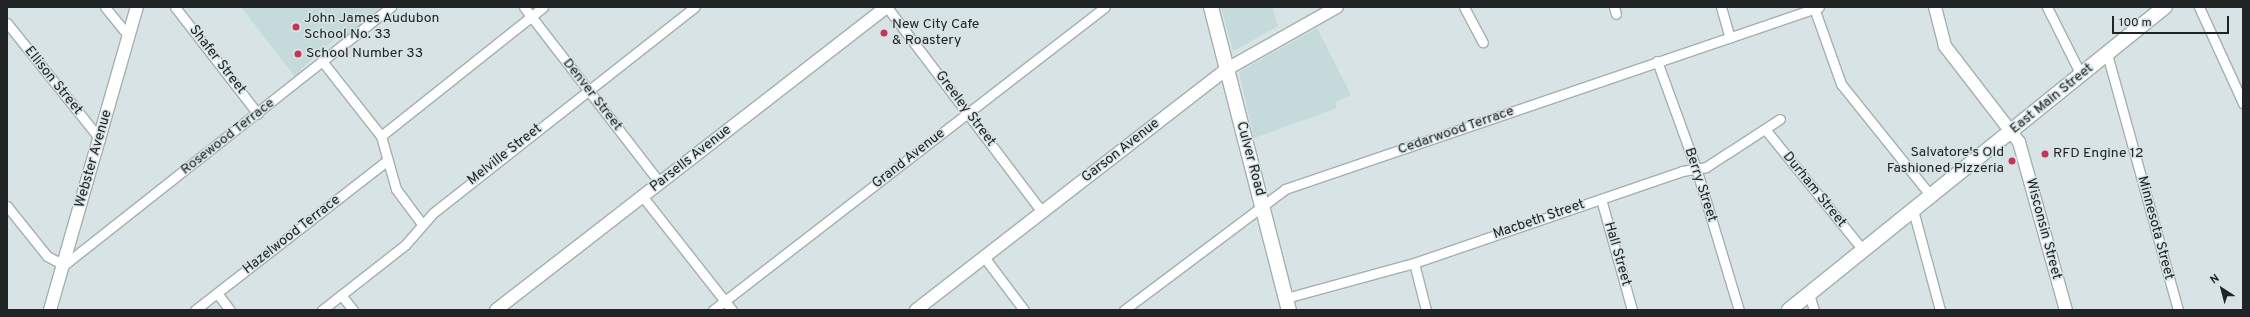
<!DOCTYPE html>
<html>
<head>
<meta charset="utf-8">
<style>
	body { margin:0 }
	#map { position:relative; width:2250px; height:317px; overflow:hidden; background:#d7e3e4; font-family:Overpass,sans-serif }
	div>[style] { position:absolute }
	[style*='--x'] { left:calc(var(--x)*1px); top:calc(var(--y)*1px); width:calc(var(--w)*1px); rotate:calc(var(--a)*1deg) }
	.built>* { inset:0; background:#c4dadb }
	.roads { filter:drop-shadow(1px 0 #a4b0b0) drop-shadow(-1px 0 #a4b0b0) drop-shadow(0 1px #a4b0b0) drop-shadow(0 -1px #a4b0b0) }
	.street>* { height:9px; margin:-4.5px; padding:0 4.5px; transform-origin:4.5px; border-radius:4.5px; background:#fff }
	.secondary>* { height:12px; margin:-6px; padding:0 6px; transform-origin:6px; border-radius:6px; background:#fff }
	.primary>* { height:14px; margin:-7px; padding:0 7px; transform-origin:7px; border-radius:7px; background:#fff }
	.dots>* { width:11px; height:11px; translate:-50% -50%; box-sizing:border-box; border:2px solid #d7e3e4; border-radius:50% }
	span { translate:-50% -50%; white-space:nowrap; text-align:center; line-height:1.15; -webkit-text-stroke:3px #d7e3e4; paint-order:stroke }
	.poi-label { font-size:14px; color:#202424 }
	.left { translate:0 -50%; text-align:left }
	.right { translate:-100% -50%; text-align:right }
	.street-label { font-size:14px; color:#202424 }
	.frame { position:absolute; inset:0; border:8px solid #202424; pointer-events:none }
	.north { position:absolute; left:2202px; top:269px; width:40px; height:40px; -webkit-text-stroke:3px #d7e3e4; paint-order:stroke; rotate:324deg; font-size:11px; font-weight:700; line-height:16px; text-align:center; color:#202424 }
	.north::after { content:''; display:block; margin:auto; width:14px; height:18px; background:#202424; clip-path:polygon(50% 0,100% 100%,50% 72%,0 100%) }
	.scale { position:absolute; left:2112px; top:16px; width:117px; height:18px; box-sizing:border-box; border:2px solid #202424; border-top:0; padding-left:5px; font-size:12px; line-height:14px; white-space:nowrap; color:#202424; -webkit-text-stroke:3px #d7e3e4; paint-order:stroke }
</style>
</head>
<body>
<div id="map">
	<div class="built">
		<i style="clip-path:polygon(241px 7px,382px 7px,383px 8px,345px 36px,336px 38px,301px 69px,296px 78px)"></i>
		<i style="clip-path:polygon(1221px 7px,1272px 7px,1278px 26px,1233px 51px)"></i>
		<i style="clip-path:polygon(1317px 28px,1351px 95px,1335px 102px,1337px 108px,1254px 138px,1239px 72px)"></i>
	</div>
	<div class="roads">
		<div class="street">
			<i style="--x:105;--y:7;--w:38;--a:51"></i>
			<i style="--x:175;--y:7;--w:135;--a:52.2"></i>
			<i style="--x:524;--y:7;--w:222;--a:52.3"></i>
			<i style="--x:887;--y:7;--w:257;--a:52.9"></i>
			<i style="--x:1464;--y:7;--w:40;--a:62"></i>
			<i style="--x:1614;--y:7;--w:7;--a:74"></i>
			<i style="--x:1721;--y:7;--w:32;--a:74"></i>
			<i style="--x:2047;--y:7;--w:76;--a:63.4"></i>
			<i style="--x:2199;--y:7;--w:106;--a:65.4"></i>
			<i style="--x:1814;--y:8;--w:81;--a:70.4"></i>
			<i style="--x:1841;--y:84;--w:144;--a:51.2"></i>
			<i style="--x:7;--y:23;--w:149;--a:51.3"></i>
			<i style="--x:2107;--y:54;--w:266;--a:74.5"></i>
			<i style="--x:322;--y:61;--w:95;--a:51.8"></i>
			<i style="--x:381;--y:136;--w:55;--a:74.2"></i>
			<i style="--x:396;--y:189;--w:44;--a:53.4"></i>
			<i style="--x:1657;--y:61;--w:114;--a:70"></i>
			<i style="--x:1696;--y:168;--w:148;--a:73.2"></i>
			<i style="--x:1765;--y:129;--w:156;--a:51"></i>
			<i style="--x:381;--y:136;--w:207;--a:-38.5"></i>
			<i style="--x:643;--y:197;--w:144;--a:51.8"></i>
			<i style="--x:1601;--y:199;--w:115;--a:74.4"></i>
			<i style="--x:7;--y:206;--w:64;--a:51.3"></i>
			<i style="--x:47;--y:256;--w:19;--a:28"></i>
			<i style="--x:64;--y:265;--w:417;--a:-38.3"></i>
			<i style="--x:1913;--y:210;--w:104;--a:74.9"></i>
			<i style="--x:984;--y:257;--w:66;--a:53"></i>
			<i style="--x:1414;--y:263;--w:49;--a:75.7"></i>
			<i style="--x:217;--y:293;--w:21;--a:53"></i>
			<i style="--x:1809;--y:294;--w:17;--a:73"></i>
			<i style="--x:341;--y:295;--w:19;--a:51"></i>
			<i style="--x:1286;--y:298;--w:133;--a:-15.3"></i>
			<i style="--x:1414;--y:263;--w:283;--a:-18.9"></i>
			<i style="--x:1682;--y:171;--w:24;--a:-9"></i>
			<i style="--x:1706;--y:167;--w:88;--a:-33"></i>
			<i style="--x:195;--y:310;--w:244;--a:-37.9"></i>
			<i style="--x:322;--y:310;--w:105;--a:-38.1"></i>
			<i style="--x:405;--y:245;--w:43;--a:-48.8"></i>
			<i style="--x:433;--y:213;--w:333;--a:-38.2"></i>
			<i style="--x:713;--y:310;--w:495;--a:-37.7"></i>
			<i style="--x:1124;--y:310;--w:201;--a:-36.9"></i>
			<i style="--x:1285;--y:189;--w:564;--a:-18.82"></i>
		</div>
		<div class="secondary">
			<i style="--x:1935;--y:7;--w:40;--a:75.6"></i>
			<i style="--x:1945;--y:46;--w:121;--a:52.4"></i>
			<i style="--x:2019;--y:142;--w:174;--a:74.4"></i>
			<i style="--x:50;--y:310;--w:315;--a:-74"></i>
			<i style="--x:496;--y:310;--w:495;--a:-37.8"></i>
			<i style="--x:916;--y:310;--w:393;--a:-37.8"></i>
			<i style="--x:1227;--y:69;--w:126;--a:-29.4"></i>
		</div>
		<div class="primary">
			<i style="--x:1211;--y:7;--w:313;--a:75.6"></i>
			<i style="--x:1789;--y:310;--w:483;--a:-38.9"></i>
		</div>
	</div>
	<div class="dots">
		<i style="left:296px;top:27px;background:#c53554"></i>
		<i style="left:884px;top:33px;background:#c53554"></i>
		<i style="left:298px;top:54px;background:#c53554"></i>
		<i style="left:2045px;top:154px;background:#c53554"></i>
		<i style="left:2012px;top:161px;background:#c53554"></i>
	</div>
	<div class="poi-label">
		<span class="left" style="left:304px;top:27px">John James Audubon<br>School No. 33</span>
		<span class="left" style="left:892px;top:33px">New City Cafe<br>&amp; Roastery</span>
		<span class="left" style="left:306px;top:54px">School Number 33</span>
		<span class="right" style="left:2004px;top:161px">Salvatore's Old<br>Fashioned Pizzeria</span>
		<span class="left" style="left:2053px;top:154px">RFD Engine 12</span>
	</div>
	<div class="street-label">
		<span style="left:217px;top:60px;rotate:52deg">Shafer Street</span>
		<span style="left:53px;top:81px;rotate:51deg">Ellison Street</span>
		<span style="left:592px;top:95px;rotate:52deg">Denver Street</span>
		<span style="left:2052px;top:99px;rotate:-39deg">East Main Street</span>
		<span style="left:965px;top:109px;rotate:53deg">Greeley Street</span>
		<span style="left:1456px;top:131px;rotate:-19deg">Cedarwood Terrace</span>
		<span style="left:228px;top:137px;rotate:-38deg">Rosewood Terrace</span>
		<span style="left:1121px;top:151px;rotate:-38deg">Garson Avenue</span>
		<span style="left:505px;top:155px;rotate:-38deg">Melville Street</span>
		<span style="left:94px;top:159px;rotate:-74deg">Webster Avenue</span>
		<span style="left:691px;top:159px;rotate:-38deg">Parsells Avenue</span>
		<span style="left:909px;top:159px;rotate:-38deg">Grand Avenue</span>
		<span style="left:1250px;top:159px;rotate:75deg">Culver Road</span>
		<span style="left:1700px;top:185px;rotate:72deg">Berry Street</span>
		<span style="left:1814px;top:190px;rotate:51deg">Durham Street</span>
		<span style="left:1539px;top:220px;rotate:-19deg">Macbeth Street</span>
		<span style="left:2155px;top:228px;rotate:75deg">Minnesota Street</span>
		<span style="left:2043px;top:229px;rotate:75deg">Wisconsin Street</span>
		<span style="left:292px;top:235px;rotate:-38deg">Hazelwood Terrace</span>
		<span style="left:1617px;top:254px;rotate:74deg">Hall Street</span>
	</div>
	<div class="frame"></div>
	<div class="north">N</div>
	<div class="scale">100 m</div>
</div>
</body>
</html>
